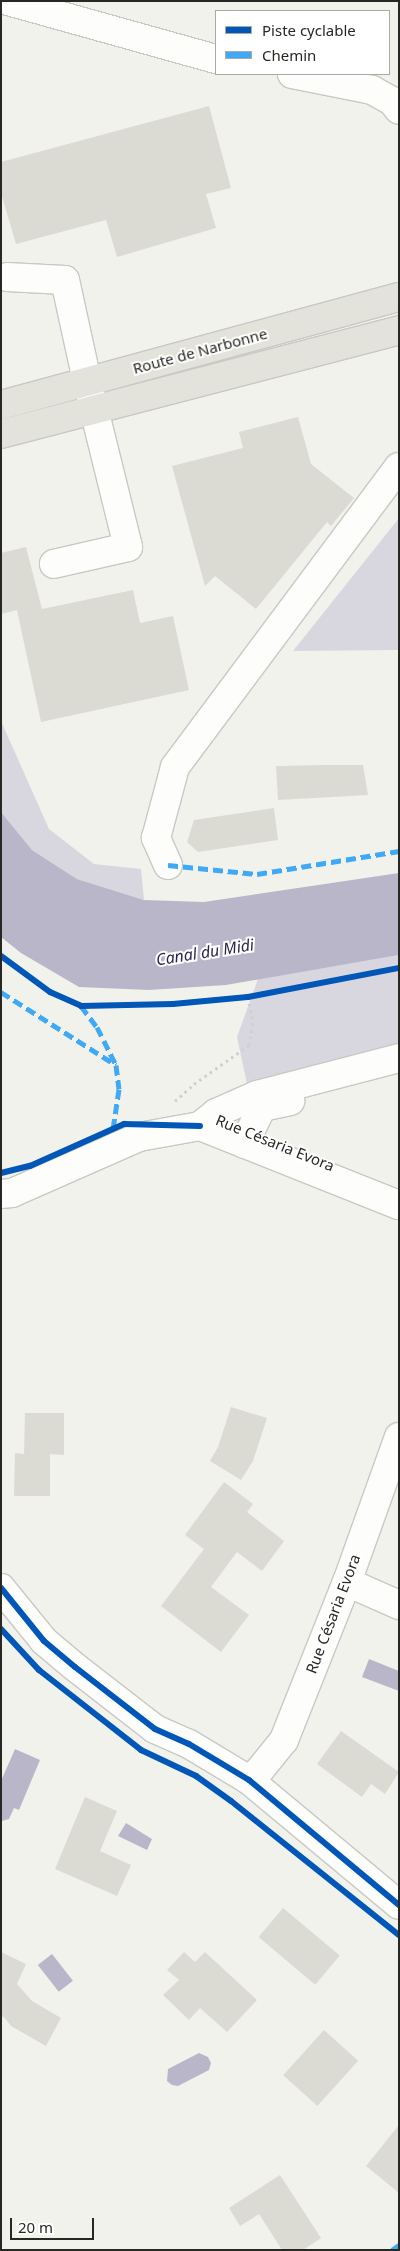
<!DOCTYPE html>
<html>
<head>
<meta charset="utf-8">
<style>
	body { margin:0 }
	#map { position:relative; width:400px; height:2251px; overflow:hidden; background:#f2f2ed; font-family:"Noto Sans",sans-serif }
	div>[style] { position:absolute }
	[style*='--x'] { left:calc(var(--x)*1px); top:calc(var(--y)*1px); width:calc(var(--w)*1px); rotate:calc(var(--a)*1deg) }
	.green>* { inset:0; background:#d8d7e0 }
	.water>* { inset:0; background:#b9b6ca; transform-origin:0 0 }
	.building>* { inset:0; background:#dbdbd3; transform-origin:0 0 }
	.path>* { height:3px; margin-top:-1.5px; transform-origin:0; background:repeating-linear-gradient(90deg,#d0d0ce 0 2.5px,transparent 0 6.5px) }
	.roads { filter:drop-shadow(1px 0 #c8c8c4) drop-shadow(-1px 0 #c8c8c4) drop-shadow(0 1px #c8c8c4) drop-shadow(0 -1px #c8c8c4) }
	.minor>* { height:28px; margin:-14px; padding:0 14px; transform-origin:14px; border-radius:14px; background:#fdfdfc }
	.major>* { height:28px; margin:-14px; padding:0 14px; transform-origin:14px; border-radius:14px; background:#e3e3db }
	.quiet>* { height:5px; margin-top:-2.5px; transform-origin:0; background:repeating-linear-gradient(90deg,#3fa9f5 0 10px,transparent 0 15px) }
	.cycleway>* { height:6px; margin:-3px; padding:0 3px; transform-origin:3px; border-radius:3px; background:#0057b8 }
	span { translate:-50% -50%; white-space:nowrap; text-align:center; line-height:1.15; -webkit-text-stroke:4px #fff; paint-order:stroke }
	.street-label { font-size:15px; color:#272723 }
	.water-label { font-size:16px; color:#2c244d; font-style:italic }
	.frame { position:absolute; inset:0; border:2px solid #272723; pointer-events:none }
	.legend { position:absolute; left:215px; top:10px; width:175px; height:65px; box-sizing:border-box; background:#fff; border:1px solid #a9a9a7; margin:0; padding:6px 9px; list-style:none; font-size:15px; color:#272723 }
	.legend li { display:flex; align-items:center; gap:10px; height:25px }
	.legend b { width:25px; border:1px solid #a9a9a7 }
	.scale { position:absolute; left:10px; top:2218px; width:84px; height:22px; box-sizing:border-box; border:2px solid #272723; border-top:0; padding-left:6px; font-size:15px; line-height:18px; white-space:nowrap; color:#272723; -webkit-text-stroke:4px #fff; paint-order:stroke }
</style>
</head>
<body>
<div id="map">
	<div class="green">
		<i style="clip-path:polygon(399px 518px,399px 650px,293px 651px)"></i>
		<i style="clip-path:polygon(1px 721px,49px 829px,94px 864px,141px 869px,144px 900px,77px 879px,32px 850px,1px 812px)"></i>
		<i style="clip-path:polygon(399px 955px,399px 1051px,248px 1089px,237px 1037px,258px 979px)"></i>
	</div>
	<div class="water">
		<i style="clip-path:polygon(1px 812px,32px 850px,77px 879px,144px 900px,204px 902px,399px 873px,399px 955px,226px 985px,149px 990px,79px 987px,21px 953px,1px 937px)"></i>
		<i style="clip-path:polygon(369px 1659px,399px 1671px,399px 1691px,362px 1677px)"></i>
		<i style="clip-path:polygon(15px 1749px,40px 1760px,19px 1810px,14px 1808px,9px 1819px,2px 1821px,1px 1781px)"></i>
		<i style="clip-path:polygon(126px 1823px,152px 1839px,147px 1850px,118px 1836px)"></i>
		<i style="left:52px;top:1954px;width:34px;height:18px;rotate:52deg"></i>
		<i style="clip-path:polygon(199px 2053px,208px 2057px,211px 2063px,209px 2070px,178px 2086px,172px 2085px,167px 2081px,168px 2069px)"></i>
	</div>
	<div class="building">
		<i style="clip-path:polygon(209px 106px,231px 188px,206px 194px,216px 228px,117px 257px,106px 220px,16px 244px,1px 193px,1px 162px)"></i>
		<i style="clip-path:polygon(298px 417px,311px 464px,354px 498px,331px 526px,327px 522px,256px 609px,215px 576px,205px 586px,172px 466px,243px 448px,239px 432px)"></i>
		<i style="clip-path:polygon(26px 547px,42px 609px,133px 590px,140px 623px,173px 616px,189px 690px,41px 722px,17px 610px,1px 614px,1px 553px)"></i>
		<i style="clip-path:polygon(325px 765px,363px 765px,368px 795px,278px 800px,276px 766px)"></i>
		<i style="clip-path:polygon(274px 808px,278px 840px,198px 852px,187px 842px,194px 820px)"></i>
		<i style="clip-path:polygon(231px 1407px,267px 1418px,253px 1461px,241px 1480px,210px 1461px,218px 1447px)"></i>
		<i style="clip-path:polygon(25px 1413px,64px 1413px,64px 1455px,50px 1454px,50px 1496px,14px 1496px,15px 1453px,24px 1454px)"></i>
		<i style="clip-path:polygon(224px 1482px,253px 1504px,247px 1512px,284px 1541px,262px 1571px,237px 1552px,211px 1587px,249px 1615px,221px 1652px,161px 1606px,204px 1549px,185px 1535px)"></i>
		<i style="clip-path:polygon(341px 1731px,399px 1772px,385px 1794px,371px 1784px,362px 1797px,317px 1764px)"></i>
		<i style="clip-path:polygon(85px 1797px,117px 1811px,100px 1851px,131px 1865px,117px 1896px,55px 1869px)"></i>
		<i style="left:283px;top:1908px;width:74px;height:38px;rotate:40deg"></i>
		<i style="clip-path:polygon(1px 1952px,26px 1964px,17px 1984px,32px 2001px,61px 2018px,46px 2046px,11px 2026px,3px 2016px,1px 2021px)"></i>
		<i style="clip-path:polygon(184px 1952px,195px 1962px,205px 1952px,257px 2000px,227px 2032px,200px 2008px,189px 2020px,163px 1995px,179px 1980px,167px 1970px)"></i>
		<i style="left:324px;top:2030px;width:46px;height:61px;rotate:42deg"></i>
		<i style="clip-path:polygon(399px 2125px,399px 2193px,366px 2166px)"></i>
		<i style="clip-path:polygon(280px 2175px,321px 2238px,303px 2250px,282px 2250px,259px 2214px,240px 2226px,229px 2208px)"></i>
	</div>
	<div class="path">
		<i style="--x:175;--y:1101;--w:25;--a:-42"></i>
		<i style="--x:194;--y:1084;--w:67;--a:-35.3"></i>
		<i style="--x:249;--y:1045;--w:20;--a:-79"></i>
		<i style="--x:253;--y:1025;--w:28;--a:-100"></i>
	</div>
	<div class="roads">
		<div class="minor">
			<i style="--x:8;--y:1;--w:216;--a:15.6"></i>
			<i style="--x:292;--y:74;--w:82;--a:11.3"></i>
			<i style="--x:372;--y:90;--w:23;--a:29"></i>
			<i style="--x:392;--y:101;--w:11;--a:52"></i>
			<i style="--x:7;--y:277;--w:58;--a:3"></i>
			<i style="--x:65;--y:280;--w:103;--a:77.7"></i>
			<i style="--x:87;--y:381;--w:171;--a:76.1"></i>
			<i style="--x:128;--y:547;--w:76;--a:167.1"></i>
			<i style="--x:168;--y:865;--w:30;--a:-114"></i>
			<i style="--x:156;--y:838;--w:73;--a:-75"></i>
			<i style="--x:175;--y:767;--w:374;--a:-53.3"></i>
			<i style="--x:200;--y:1126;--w:21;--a:-39"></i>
			<i style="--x:216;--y:1113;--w:45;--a:-23.7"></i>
			<i style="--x:257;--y:1095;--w:147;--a:-14.6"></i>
			<i style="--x:244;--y:1144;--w:41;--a:-64.1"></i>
			<i style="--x:262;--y:1107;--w:29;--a:-12"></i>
			<i style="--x:1;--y:1194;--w:11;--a:-5"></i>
			<i style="--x:12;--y:1193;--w:139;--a:-23.8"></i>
			<i style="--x:139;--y:1137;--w:62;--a:-10.2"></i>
			<i style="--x:200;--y:1126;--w:214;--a:21.7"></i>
			<i style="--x:347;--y:1582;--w:57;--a:23.9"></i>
			<i style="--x:1;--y:1588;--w:68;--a:50.9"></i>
			<i style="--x:44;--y:1641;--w:40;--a:40"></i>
			<i style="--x:75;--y:1667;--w:101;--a:37.8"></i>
			<i style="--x:155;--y:1729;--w:37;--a:24"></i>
			<i style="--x:189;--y:1744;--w:70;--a:31"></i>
			<i style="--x:249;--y:1780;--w:195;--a:39.8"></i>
			<i style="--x:249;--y:1780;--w:13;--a:-42"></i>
			<i style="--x:259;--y:1771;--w:40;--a:-51"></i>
			<i style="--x:284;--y:1740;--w:170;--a:-68.3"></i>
			<i style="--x:347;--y:1582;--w:154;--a:-70.3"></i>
		</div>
		<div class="major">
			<i style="--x:1;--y:405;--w:412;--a:-15.2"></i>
			<i style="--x:1;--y:434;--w:411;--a:-14.6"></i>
		</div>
	</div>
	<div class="quiet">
		<i style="--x:168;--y:865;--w:89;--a:5.8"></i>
		<i style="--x:257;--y:874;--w:144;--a:-9.2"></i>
		<i style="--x:1;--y:992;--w:136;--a:32.4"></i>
		<i style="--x:116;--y:1065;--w:24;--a:83"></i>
		<i style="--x:119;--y:1089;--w:40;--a:98.5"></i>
		<i style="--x:81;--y:1006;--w:26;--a:53"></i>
		<i style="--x:97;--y:1027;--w:42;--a:63.4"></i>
		<i style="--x:392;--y:2250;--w:9;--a:-36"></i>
	</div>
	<div class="cycleway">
		<i style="--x:1;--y:956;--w:61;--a:36.3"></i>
		<i style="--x:50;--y:992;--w:34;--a:24"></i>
		<i style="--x:81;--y:1006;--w:92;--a:-1.2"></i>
		<i style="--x:173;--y:1004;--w:75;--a:-5.3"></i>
		<i style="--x:248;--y:997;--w:154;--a:-10.9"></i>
		<i style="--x:1;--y:1173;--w:30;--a:-14"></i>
		<i style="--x:30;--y:1166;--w:103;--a:-24.1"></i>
		<i style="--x:124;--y:1124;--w:76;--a:1.5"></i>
		<i style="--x:1;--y:1588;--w:68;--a:50.9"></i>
		<i style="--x:44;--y:1641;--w:40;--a:40"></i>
		<i style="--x:75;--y:1667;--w:101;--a:37.8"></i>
		<i style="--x:155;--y:1729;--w:37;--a:24"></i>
		<i style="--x:189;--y:1744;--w:70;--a:31"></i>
		<i style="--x:249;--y:1780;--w:195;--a:39.8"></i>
		<i style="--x:1;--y:1629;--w:56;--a:47.2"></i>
		<i style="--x:39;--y:1670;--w:130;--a:38.1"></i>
		<i style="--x:141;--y:1750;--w:61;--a:25.3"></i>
		<i style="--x:196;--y:1776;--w:43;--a:35.5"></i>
		<i style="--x:231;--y:1801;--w:215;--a:38.6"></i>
	</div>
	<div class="street-label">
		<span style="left:200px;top:351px;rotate:-15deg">Route de Narbonne</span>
		<span style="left:275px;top:1143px;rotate:22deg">Rue Césaria Evora</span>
		<span style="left:333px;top:1614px;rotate:-69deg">Rue Césaria Evora</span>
	</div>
	<div class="water-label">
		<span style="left:205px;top:952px;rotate:-9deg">Canal du Midi</span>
	</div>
	<div class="frame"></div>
	<ul class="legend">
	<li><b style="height:6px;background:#0057b8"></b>Piste cyclable</li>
	<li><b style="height:6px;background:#3fa9f5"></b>Chemin</li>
	</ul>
	<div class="scale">20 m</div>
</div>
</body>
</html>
